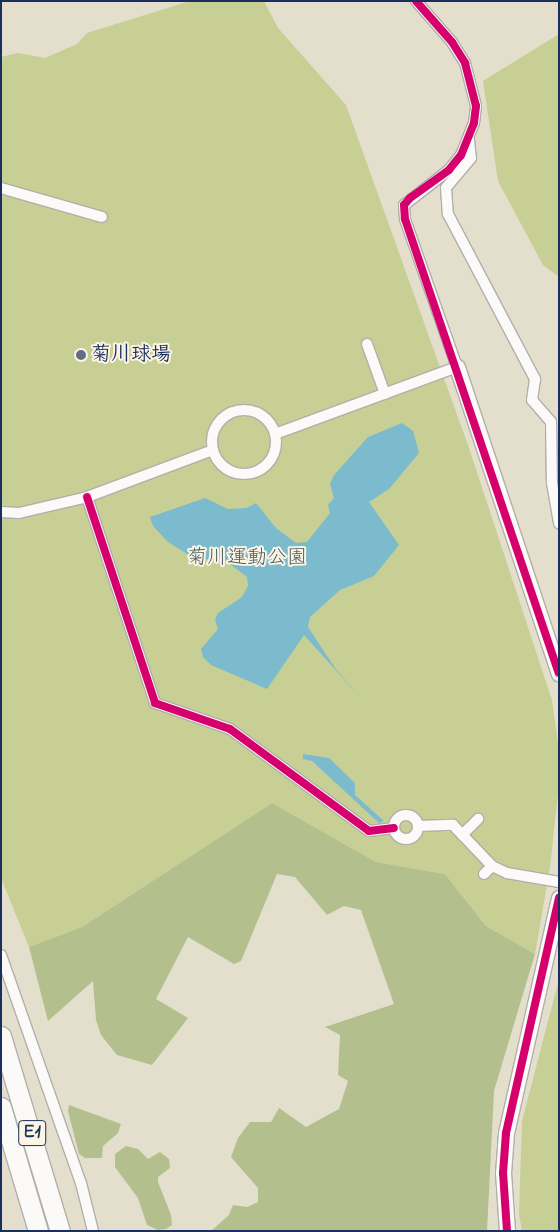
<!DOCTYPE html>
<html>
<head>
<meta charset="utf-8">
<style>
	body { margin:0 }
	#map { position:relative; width:560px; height:1232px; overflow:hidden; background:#e4decd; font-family:"Indie Flower","Klee One",sans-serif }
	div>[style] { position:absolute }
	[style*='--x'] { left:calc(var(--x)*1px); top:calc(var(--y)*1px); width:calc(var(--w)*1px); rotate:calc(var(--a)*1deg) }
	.green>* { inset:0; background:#c7cf94 }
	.forest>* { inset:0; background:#b3c08e }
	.water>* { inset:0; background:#7bbbcd }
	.roads { filter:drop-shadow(1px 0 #b1afa9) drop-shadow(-1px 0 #b1afa9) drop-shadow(0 1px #b1afa9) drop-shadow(0 -1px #b1afa9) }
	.street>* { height:10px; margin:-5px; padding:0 5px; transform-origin:5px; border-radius:5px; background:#fbfaf8 }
	.street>.ring { margin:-5px; padding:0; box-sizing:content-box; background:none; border:10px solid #fbfaf8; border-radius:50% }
	.secondary>* { height:15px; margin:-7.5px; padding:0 7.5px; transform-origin:7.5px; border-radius:7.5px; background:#fbfaf8 }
	.highway>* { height:19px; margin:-9.5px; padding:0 9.5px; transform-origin:9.5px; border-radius:9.5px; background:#fbfaf8 }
	.cycleway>* { height:8px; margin:-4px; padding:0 4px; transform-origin:4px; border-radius:4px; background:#d6006c }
	.dots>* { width:14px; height:14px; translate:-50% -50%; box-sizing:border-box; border:2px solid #fcf5e5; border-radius:50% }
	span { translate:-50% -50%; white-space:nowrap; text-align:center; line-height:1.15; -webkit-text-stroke:4px #fcf5e5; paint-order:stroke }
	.shield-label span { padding:1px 4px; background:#fcf5e5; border:1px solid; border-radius:4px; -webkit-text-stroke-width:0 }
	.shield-label { font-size:19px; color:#1b2f5e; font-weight:700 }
	.poi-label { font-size:20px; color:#1b2f5e; font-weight:700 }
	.left { translate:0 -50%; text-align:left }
	.park-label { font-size:20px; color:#475b60 }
	.frame { position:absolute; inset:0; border:2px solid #1b2f5e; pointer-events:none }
</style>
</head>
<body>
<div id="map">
	<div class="green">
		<i style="clip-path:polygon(190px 1px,264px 1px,278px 28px,346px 105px,469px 448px,552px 700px,558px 743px,558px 794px,550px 867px,535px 954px,486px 926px,445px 874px,376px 862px,272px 803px,82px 927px,29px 947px,1px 878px,1px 57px,18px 53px,45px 58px,77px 44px,87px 33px)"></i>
		<i style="clip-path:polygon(559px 34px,559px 277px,543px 265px,498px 181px,483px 81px)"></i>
		<i style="clip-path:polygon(559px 979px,559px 1231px,522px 1231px,519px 1214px,522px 1121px)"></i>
	</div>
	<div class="forest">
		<i style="clip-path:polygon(272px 803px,376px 862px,445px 874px,486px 926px,535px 954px,494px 1091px,487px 1231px,211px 1231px,229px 1215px,233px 1205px,247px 1207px,258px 1202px,258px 1188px,231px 1157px,238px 1138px,250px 1122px,271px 1122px,279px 1108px,306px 1127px,339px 1109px,348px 1081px,338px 1075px,340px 1035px,325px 1027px,394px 1004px,361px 910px,344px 906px,327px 915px,295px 877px,277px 874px,241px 961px,234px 964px,188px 937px,156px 999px,188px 1018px,152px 1065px,117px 1055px,101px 1035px,96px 1020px,93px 981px,48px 1021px,29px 947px,82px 927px)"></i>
		<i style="clip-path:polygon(69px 1105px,121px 1124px,118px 1133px,103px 1146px,102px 1158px,85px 1158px,79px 1154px,68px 1111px)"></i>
		<i style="clip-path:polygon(126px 1146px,138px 1149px,148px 1159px,160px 1152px,169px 1159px,170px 1168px,158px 1177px,158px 1182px,171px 1215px,172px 1225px,166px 1229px,158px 1230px,147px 1225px,138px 1198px,115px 1167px,115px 1154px)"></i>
	</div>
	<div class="water">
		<i style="clip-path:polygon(402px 423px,413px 431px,419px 453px,389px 489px,369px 502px,399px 545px,374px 576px,340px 590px,310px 617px,308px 627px,335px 668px,360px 697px,304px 635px,267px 689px,211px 665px,203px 657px,201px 649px,218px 629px,215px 619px,218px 613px,242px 597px,248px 586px,247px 577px,222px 558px,211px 560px,192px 557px,168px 542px,153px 526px,150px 517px,205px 498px,228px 509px,247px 508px,256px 503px,276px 528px,296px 543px,307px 542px,330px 513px,328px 505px,334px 498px,330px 484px,334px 475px,368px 437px)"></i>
		<i style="clip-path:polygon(303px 754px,329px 758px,355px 783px,355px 795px,384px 821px,379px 823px,312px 761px,303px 759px)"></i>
	</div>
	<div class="roads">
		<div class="street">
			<i style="--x:469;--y:140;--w:18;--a:84"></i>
			<i style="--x:471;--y:158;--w:39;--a:130"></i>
			<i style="--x:446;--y:188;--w:26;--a:86"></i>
			<i style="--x:448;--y:214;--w:187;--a:62.2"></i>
			<i style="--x:535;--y:379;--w:21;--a:98"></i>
			<i style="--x:532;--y:400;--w:29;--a:49"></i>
			<i style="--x:551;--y:422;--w:61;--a:89.1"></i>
			<i style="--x:552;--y:483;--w:41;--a:80.1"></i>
			<i style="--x:1;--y:188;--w:105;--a:16"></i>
			<i style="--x:367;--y:344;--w:53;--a:70.2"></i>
			<i class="ring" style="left:212px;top:410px;width:54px;height:54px"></i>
			<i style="--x:275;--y:434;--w:194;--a:-20.2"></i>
			<i style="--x:457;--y:367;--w:157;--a:-109.4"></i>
			<i style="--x:405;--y:219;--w:14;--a:-94"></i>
			<i style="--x:404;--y:205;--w:57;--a:-37.9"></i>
			<i style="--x:449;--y:170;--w:19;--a:-51"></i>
			<i style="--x:461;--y:155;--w:35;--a:-68"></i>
			<i style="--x:474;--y:123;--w:17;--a:-83"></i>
			<i style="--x:476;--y:106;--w:44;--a:-104.3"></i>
			<i style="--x:465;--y:63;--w:25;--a:-122"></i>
			<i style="--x:452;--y:42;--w:55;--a:-131.3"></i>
			<i style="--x:87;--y:497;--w:217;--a:71.7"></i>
			<i style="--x:155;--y:703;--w:79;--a:19.1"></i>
			<i style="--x:230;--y:729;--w:172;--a:36.3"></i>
			<i style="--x:369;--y:831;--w:25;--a:-7"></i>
			<i style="--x:1;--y:512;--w:18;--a:3"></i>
			<i style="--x:19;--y:513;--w:70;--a:-13.2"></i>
			<i style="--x:87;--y:497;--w:134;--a:-20.5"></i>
			<i class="ring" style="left:394px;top:815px;width:14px;height:14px"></i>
			<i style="--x:418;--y:826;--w:35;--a:-2"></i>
			<i style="--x:453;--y:825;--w:57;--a:46.4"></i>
			<i style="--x:492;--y:866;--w:17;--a:25"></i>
			<i style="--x:507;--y:873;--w:53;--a:9.8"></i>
			<i style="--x:462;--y:835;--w:23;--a:-45"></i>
			<i style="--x:484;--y:874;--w:11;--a:-45"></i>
			<i style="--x:1;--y:955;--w:242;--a:70.7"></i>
			<i style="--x:81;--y:1183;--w:49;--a:76"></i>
		</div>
		<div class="secondary">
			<i style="--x:457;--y:367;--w:323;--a:71.6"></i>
			<i style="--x:507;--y:1231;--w:58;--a:-93.9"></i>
			<i style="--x:503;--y:1173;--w:40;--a:-85.7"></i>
			<i style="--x:506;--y:1133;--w:241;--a:-77.3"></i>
		</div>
		<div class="highway">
			<i style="--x:1;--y:1036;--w:204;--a:73.2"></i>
			<i style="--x:1;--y:1107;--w:129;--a:73.4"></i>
		</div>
	</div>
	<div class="cycleway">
		<i style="--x:416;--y:1;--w:55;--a:48.7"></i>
		<i style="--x:452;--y:42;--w:25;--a:58"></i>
		<i style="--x:465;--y:63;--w:44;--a:75.7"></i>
		<i style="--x:476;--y:106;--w:17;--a:97"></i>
		<i style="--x:474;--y:123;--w:35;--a:112"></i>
		<i style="--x:461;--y:155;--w:19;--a:129"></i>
		<i style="--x:449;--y:170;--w:48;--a:144.3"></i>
		<i style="--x:410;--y:198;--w:9;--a:131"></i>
		<i style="--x:404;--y:205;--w:14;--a:86"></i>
		<i style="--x:405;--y:219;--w:479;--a:71.3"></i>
		<i style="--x:87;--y:497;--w:217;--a:71.7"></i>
		<i style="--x:155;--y:703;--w:79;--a:19.1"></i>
		<i style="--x:230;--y:729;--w:172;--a:36.3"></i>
		<i style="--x:369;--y:831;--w:25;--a:-7"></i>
		<i style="--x:507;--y:1231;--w:58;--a:-93.9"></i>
		<i style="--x:503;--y:1173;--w:40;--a:-85.7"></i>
		<i style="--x:506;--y:1133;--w:241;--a:-77.3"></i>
	</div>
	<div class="dots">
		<i style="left:81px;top:355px;background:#616c85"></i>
	</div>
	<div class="shield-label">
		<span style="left:32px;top:1133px">E1</span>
	</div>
	<div class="poi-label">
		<span class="left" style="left:91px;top:355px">菊川球場</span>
	</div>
	<div class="park-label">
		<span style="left:247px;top:558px">菊川運動公園</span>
	</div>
	<div class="frame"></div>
</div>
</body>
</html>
